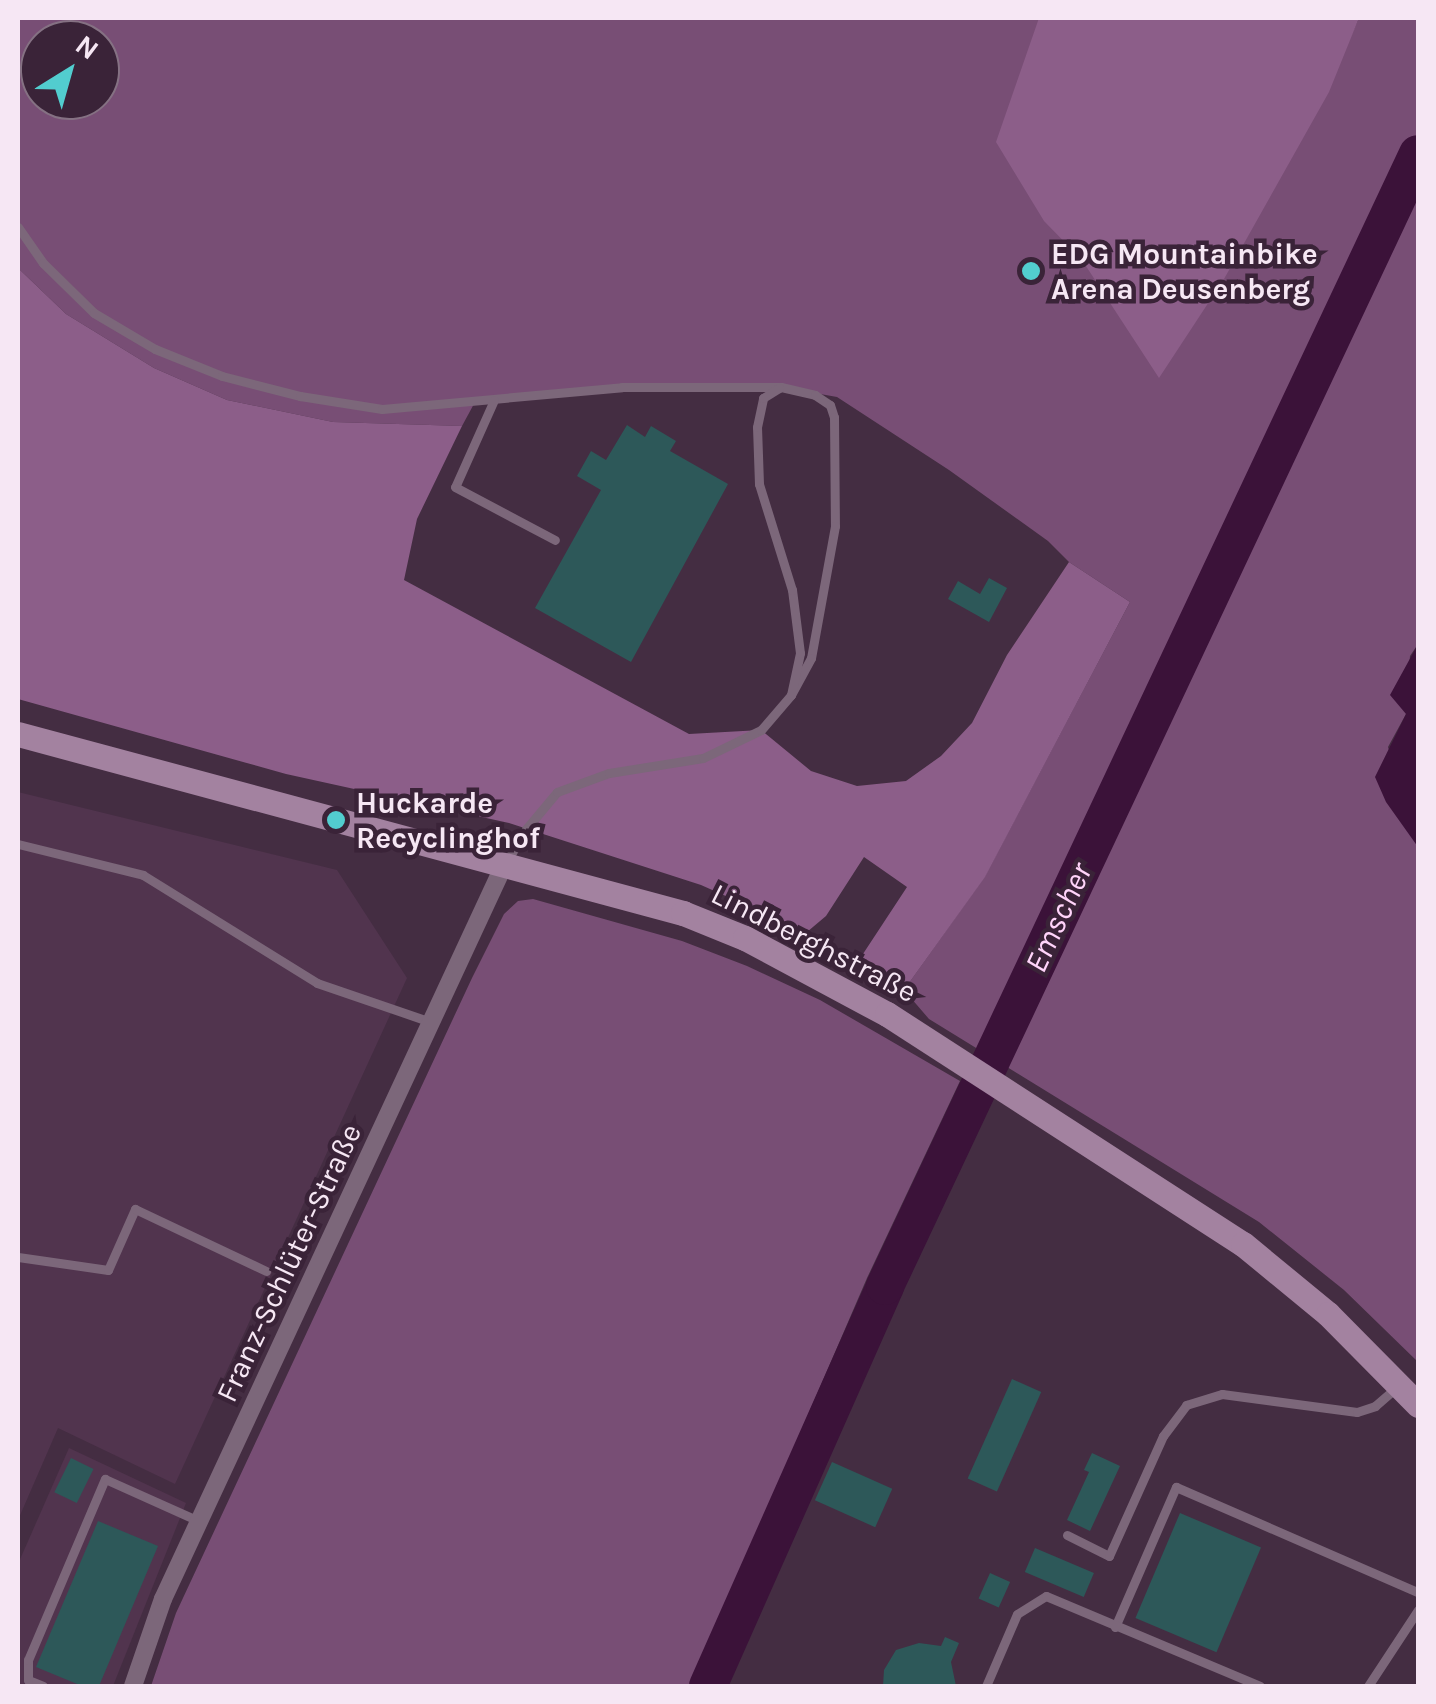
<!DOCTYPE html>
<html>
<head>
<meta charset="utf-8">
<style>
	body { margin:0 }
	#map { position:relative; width:1436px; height:1704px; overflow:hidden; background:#442d42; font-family:Karla,sans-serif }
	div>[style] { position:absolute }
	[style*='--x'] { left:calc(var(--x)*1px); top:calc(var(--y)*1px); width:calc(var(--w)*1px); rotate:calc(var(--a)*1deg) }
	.built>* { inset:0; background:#51344e }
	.green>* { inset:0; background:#784e75 }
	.forest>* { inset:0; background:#8c5e89 }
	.water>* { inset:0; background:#3b1239 }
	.river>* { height:38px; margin:-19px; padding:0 19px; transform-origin:19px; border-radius:19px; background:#3b1239 }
	.building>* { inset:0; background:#2d5859; transform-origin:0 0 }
	.service>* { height:9px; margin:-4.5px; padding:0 4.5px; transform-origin:4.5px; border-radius:4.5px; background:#7c677a }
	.minor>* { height:18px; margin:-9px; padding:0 9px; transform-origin:9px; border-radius:9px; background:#7c677a }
	.secondary>* { height:25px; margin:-12.5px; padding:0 12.5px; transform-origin:12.5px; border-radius:12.5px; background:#a382a0 }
	.dots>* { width:28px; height:28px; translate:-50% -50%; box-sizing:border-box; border:5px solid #3a2338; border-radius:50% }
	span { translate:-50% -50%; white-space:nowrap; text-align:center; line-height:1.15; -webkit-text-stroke:9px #3a2338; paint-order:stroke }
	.poi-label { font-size:30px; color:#f6e7f4; font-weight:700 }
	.left { translate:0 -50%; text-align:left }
	.street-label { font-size:30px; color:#f6e7f4 }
	.water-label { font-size:32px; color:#ffd4fa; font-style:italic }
	.frame { position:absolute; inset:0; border:20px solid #f6e7f4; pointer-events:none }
	.north { position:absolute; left:20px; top:20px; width:100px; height:100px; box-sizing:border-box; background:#3a2338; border:2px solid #857183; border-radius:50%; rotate:37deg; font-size:28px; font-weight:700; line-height:40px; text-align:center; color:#f6e7f4 }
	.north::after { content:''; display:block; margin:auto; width:35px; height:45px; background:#52cdcf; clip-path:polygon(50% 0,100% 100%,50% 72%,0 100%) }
</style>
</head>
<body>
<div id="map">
	<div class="built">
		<i style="clip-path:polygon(18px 792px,337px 870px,407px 978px,175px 1484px,58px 1428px,18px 1520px)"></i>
		<i style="clip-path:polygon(69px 1448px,186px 1503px,113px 1686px,18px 1686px,18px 1564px)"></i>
	</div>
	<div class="green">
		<i style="clip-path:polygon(evenodd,18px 18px,1353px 18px,1317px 112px,1359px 18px,1418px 18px,1418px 644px,1410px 656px,1406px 714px,1388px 747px,1418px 847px,1418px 1362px,1344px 1290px,1259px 1222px,929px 1019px,904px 990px,985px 876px,1130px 602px,1069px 562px,1048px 541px,949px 470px,837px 397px,781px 387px,622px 387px,475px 402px,462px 426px,333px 422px,227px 400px,154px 368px,66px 314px,18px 268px,18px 18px,40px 40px,100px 40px,100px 100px,40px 100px,40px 40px)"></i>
		<i style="clip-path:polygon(533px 899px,682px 941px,747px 966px,820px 1000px,960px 1081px,867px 1278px,691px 1686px,151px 1686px,176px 1613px,472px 978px,504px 914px,518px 901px)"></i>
	</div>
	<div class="forest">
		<i style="clip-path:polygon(1039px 18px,1359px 18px,1329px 92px,1224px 279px,1159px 378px,1082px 260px,1044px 221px,996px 142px)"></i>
		<i style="clip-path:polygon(18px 268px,66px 314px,154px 368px,227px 400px,333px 422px,462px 426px,417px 519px,404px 580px,689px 734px,761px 730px,811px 771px,857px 786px,906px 781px,941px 756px,972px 723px,1007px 655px,1069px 562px,1130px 602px,985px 877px,904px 990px,859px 960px,907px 887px,864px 857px,826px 916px,807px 932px,701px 885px,509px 823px,286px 774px,18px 699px)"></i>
	</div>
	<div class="water">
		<i style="clip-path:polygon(1418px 644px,1418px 847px,1386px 802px,1375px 777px,1406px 714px,1390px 695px)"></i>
	</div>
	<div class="river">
		<i style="--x:708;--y:1686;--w:437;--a:-66.1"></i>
		<i style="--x:885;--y:1286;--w:1251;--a:-64.79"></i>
	</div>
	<div class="building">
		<i style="clip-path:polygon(627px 425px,645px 437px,651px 426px,676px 441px,670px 451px,728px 484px,631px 662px,535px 608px,601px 490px,577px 476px,591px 451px,606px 460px)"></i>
		<i style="clip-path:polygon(989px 578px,1007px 588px,989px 622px,948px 599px,958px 581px,980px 594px)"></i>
		<i style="left:1012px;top:1379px;width:32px;height:109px;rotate:24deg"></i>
		<i style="clip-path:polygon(1092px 1453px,1120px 1466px,1090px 1531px,1067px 1520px,1089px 1472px,1084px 1470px)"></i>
		<i style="left:71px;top:1458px;width:25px;height:38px;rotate:26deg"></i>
		<i style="left:832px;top:1462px;width:66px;height:42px;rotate:24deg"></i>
		<i style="left:1180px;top:1513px;width:88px;height:114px;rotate:23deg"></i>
		<i style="clip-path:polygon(98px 1521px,158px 1546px,99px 1686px,82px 1686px,36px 1667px)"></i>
		<i style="left:1035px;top:1548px;width:64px;height:26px;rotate:23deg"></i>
		<i style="left:990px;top:1573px;width:22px;height:28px;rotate:24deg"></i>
		<i style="clip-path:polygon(945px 1637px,959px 1643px,951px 1662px,956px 1686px,883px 1686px,884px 1670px,896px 1650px,919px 1643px,941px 1646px)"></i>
	</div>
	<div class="service">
		<i style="--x:18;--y:227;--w:44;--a:55.2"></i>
		<i style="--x:43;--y:263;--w:71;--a:44.4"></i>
		<i style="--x:94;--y:313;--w:71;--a:30.5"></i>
		<i style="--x:155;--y:349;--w:72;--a:21.9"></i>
		<i style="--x:222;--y:376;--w:81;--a:14.4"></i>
		<i style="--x:300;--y:396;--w:83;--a:9"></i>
		<i style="--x:382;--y:409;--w:241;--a:-5.2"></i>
		<i style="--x:622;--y:387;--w:159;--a:0"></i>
		<i style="--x:781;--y:387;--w:35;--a:13"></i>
		<i style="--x:815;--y:395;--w:18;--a:34"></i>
		<i style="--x:830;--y:405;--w:13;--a:72"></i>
		<i style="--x:834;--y:417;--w:109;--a:89.5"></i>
		<i style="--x:835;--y:526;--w:134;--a:100.3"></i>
		<i style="--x:811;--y:658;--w:42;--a:118.4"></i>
		<i style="--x:494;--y:400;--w:95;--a:114.1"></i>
		<i style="--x:455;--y:487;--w:113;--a:27.9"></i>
		<i style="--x:18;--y:844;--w:129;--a:13.9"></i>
		<i style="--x:143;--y:875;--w:205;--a:31.8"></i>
		<i style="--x:317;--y:983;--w:120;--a:18.9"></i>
		<i style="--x:507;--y:861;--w:37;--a:-59"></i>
		<i style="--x:526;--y:829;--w:48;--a:-50"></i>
		<i style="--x:557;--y:792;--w:55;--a:-20.1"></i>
		<i style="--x:609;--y:773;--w:95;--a:-9.1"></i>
		<i style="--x:703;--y:758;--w:64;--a:-25.8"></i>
		<i style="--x:761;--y:730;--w:46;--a:-49.4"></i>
		<i style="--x:791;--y:695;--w:43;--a:-77.9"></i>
		<i style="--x:800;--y:653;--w:64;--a:-97.2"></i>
		<i style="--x:792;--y:590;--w:111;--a:-107.3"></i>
		<i style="--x:759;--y:484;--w:57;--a:-92"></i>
		<i style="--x:757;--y:427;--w:30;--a:-78"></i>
		<i style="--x:763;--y:398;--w:19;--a:-32"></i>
		<i style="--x:18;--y:1257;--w:91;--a:8.2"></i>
		<i style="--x:108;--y:1270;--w:67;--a:-66.1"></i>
		<i style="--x:135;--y:1209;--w:145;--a:25.3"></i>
		<i style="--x:1067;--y:1535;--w:47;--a:26.6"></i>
		<i style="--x:1109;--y:1556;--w:132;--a:-65.8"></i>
		<i style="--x:1163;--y:1436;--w:39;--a:-53"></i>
		<i style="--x:1186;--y:1405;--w:38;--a:-17"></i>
		<i style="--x:1222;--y:1394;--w:136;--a:7.6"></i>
		<i style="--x:1357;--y:1412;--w:19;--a:-18"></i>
		<i style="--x:1375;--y:1406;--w:30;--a:-41"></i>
		<i style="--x:1115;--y:1627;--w:153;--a:-66.5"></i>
		<i style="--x:1176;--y:1487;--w:264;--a:23.5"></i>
		<i style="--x:43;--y:1686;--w:16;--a:-158"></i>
		<i style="--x:28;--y:1680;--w:20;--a:-90"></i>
		<i style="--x:28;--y:1660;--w:197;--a:-67"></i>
		<i style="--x:105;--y:1479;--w:103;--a:24.1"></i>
		<i style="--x:986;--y:1686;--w:78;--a:-66.7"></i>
		<i style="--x:1017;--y:1614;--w:34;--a:-32"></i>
		<i style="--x:1046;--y:1596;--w:232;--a:22.8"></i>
		<i style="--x:1368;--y:1686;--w:91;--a:-56.7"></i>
	</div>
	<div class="minor">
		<i style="--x:133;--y:1686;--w:92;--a:-71"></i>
		<i style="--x:163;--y:1599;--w:809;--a:-65.08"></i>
	</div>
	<div class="secondary">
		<i style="--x:18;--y:734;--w:689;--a:15.07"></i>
		<i style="--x:683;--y:913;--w:67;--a:22"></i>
		<i style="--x:745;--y:938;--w:161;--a:28.2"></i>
		<i style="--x:887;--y:1014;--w:424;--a:32.9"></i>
		<i style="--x:1243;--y:1244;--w:110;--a:39.5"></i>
		<i style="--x:1328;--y:1314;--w:128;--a:45.3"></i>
	</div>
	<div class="dots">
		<i style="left:1031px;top:271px;background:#52cdcf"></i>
		<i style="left:336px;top:820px;background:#52cdcf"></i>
	</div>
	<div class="poi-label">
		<span class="left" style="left:1051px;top:271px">EDG Mountainbike<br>Arena Deusenberg</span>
		<span class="left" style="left:356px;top:820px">Huckarde<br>Recyclinghof</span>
	</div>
	<div class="street-label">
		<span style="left:814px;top:943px;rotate:27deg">Lindberghstraße</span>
		<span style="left:289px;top:1263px;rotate:-65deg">Franz-Schlüter-Straße</span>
	</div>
	<div class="water-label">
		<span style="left:1059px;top:918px;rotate:-65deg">Emscher</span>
	</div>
	<div class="frame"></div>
	<div class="north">N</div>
</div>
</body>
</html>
